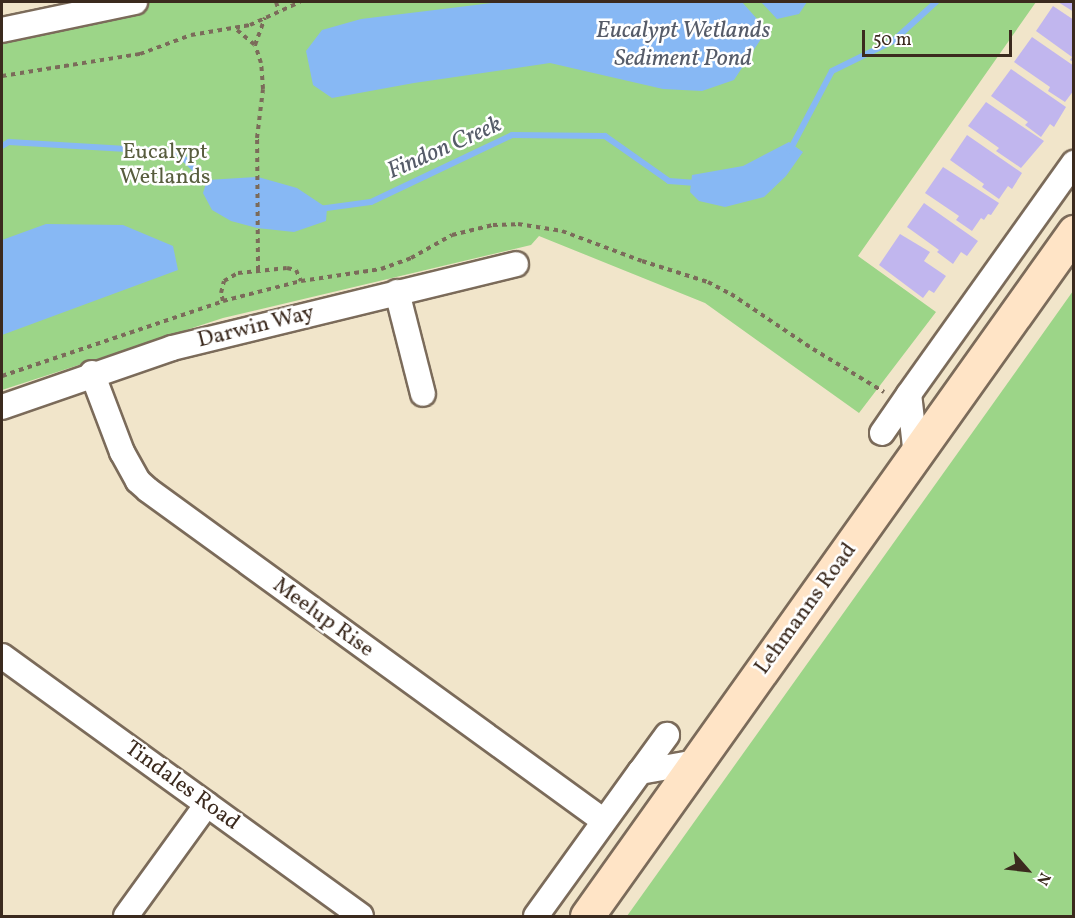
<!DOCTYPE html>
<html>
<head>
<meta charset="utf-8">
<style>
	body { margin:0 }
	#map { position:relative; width:1075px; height:918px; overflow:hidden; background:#f1e5ca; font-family:Vollkorn,serif }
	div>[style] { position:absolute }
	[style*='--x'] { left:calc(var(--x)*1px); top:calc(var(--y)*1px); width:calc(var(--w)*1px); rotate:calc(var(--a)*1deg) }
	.green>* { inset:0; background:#9cd588 }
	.water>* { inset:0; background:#87b8f4 }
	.stream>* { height:6px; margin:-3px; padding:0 3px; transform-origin:3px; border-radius:3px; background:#87b8f4 }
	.building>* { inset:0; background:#c1b6ee }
	.path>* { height:4px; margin-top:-2px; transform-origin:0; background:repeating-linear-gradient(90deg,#7b6b5a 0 4.5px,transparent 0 9px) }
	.roads { filter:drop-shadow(2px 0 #7b6b5a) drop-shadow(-2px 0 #7b6b5a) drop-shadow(0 2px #7b6b5a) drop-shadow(0 -2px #7b6b5a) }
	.street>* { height:24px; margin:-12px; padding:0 12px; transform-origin:12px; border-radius:12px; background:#fff }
	.secondary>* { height:33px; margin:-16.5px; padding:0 16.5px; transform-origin:16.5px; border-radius:16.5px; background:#ffe4c6 }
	span { translate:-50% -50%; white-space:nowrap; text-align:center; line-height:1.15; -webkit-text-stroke:5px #fff; paint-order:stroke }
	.park-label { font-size:22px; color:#585d3e }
	.street-label { font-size:22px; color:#3b2a1e }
	.water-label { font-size:24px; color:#565c69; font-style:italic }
	.frame { position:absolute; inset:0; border:3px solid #3b2a1e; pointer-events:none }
	.north { position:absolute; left:997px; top:840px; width:60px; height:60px; -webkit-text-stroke:4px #fff; paint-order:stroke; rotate:118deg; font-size:16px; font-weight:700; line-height:24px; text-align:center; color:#3b2a1e }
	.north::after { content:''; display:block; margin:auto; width:21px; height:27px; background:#3b2a1e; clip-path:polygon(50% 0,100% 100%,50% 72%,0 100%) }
	.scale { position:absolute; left:862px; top:30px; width:150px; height:27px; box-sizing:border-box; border:3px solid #3b2a1e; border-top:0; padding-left:8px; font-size:18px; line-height:21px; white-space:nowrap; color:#3b2a1e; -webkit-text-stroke:4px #fff; paint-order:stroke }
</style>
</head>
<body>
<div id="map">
	<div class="green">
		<i style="clip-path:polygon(145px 2px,1036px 2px,858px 256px,936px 312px,859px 413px,705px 303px,539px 236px,531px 245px,223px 318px,2px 390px,2px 32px)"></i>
		<i style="clip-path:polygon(1073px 291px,1073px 916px,627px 916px,992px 405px)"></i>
	</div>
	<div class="water">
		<i style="clip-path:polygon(500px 2px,742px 2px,767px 30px,734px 80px,702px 91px,663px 89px,550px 63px,414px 83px,332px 98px,313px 85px,306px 51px,322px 30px,361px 19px)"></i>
		<i style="clip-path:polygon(761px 2px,807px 2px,799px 14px,777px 19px)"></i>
		<i style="clip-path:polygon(789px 142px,803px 152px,786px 176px,764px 197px,725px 207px,699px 201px,690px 192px,692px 175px,743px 166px)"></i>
		<i style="clip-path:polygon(258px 177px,297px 188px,327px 208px,326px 221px,294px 232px,257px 228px,231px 221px,212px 210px,203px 193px,207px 180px)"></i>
		<i style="clip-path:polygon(46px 224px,123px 225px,173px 246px,178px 270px,2px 335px,2px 240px)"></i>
	</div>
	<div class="stream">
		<i style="--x:2;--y:146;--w:8;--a:-30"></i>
		<i style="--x:9;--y:142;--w:168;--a:3.4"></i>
		<i style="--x:177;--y:152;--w:50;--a:43.4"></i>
		<i style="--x:790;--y:150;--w:89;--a:-62"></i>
		<i style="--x:832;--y:71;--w:68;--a:-26.2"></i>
		<i style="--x:893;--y:41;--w:58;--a:-42.2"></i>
		<i style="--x:319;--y:209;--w:52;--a:-7.7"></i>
		<i style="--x:371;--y:202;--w:156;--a:-25.4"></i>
		<i style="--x:512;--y:135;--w:93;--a:0.6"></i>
		<i style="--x:605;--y:136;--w:78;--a:35.1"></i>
		<i style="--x:669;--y:181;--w:27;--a:4"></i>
	</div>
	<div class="building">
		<i style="clip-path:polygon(1058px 2px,1074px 2px,1074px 12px)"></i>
		<i style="clip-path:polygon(1053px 6px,1074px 20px,1074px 62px,1070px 60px,1072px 57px,1036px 31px)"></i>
		<i style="clip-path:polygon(1032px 37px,1074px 66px,1074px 90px,1065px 102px,1048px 91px,1050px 87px,1014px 62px)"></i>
		<i style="clip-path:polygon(1011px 69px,1066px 107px,1054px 127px,1050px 124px,1041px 137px,1025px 125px,1028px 122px,991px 96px)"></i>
		<i style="clip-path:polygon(986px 102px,1044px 141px,1021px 168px,996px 151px,999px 148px,968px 126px)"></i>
		<i style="clip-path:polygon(967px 135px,1022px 173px,1012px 189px,1008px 186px,999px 199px,982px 187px,984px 184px,950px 160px)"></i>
		<i style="clip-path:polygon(943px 167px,999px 203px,991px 215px,988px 214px,984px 220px,981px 218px,972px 231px,956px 220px,959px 216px,925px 193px)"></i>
		<i style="clip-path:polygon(924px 203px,978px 241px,967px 256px,961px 252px,953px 264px,937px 252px,939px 250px,907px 227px)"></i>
		<i style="clip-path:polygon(900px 234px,930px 252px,924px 261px,946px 276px,934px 293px,929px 290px,923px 298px,879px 265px)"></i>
	</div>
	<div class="path">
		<i style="--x:276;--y:2;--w:9;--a:72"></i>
		<i style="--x:237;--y:30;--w:23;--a:40"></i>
		<i style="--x:2;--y:76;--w:140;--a:-9.1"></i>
		<i style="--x:140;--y:54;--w:54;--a:-20.4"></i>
		<i style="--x:191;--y:35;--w:60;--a:-9.6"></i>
		<i style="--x:250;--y:25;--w:55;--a:-24.7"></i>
		<i style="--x:258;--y:270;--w:132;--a:-90.4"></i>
		<i style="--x:257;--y:138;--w:49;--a:-83"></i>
		<i style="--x:263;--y:89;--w:26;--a:-94"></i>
		<i style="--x:261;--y:63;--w:19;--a:-108"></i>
		<i style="--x:255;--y:45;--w:29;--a:-70"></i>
		<i style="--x:223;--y:301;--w:8;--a:-104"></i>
		<i style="--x:221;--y:293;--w:12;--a:-76"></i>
		<i style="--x:224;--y:281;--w:16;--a:-30"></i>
		<i style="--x:238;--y:273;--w:49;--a:-5.8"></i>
		<i style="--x:287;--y:268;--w:9;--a:13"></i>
		<i style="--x:296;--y:270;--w:12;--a:66"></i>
		<i style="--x:2;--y:376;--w:233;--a:-18.7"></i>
		<i style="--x:223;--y:301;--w:81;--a:-14.4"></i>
		<i style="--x:301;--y:281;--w:81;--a:-8.5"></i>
		<i style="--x:381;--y:269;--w:32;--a:-20"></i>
		<i style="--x:411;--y:258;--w:47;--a:-29.3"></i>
		<i style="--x:452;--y:235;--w:42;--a:-13.7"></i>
		<i style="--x:493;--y:225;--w:25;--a:-2"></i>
		<i style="--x:518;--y:224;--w:45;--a:9"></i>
		<i style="--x:562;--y:231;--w:85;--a:20.6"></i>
		<i style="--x:642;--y:261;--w:69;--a:17.7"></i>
		<i style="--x:708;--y:282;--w:26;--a:28"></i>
		<i style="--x:731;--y:294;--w:99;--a:33.9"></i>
		<i style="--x:813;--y:349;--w:83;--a:31.2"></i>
	</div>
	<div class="roads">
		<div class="street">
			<i style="--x:2;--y:30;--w:136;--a:-11.9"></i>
			<i style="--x:397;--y:292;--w:105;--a:75.7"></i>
			<i style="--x:92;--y:373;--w:85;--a:69.2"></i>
			<i style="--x:122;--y:452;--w:33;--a:61"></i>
			<i style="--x:138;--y:481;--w:13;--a:42"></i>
			<i style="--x:148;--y:490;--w:563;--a:35.98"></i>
			<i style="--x:2;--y:407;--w:180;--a:-19.1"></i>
			<i style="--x:172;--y:348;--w:354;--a:-13.7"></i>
			<i style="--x:882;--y:433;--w:47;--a:-55.3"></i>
			<i style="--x:916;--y:456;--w:62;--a:-96.4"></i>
			<i style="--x:909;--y:394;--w:284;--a:-54.5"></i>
			<i style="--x:2;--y:656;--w:443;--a:35.9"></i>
			<i style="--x:640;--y:772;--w:46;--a:-53.9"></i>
			<i style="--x:126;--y:916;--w:138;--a:-54.1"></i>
			<i style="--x:536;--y:916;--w:178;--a:-54.2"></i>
			<i style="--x:640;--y:772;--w:57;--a:-10.1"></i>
		</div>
		<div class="secondary">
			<i style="--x:587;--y:916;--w:840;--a:-54.55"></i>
		</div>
	</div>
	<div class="park-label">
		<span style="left:165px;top:165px">Eucalypt<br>Wetlands</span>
	</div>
	<div class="street-label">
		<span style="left:256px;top:327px;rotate:-14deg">Darwin Way</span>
		<span style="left:806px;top:609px;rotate:-54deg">Lehmanns Road</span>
		<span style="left:323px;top:618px;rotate:36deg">Meelup Rise</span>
		<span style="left:182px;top:786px;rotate:36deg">Tindales Road</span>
	</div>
	<div class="water-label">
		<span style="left:683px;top:46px">Eucalypt Wetlands<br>Sediment Pond</span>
		<span style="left:445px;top:149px;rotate:-24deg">Findon Creek</span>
	</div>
	<div class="frame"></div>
	<div class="north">N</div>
	<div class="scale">50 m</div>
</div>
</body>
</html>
